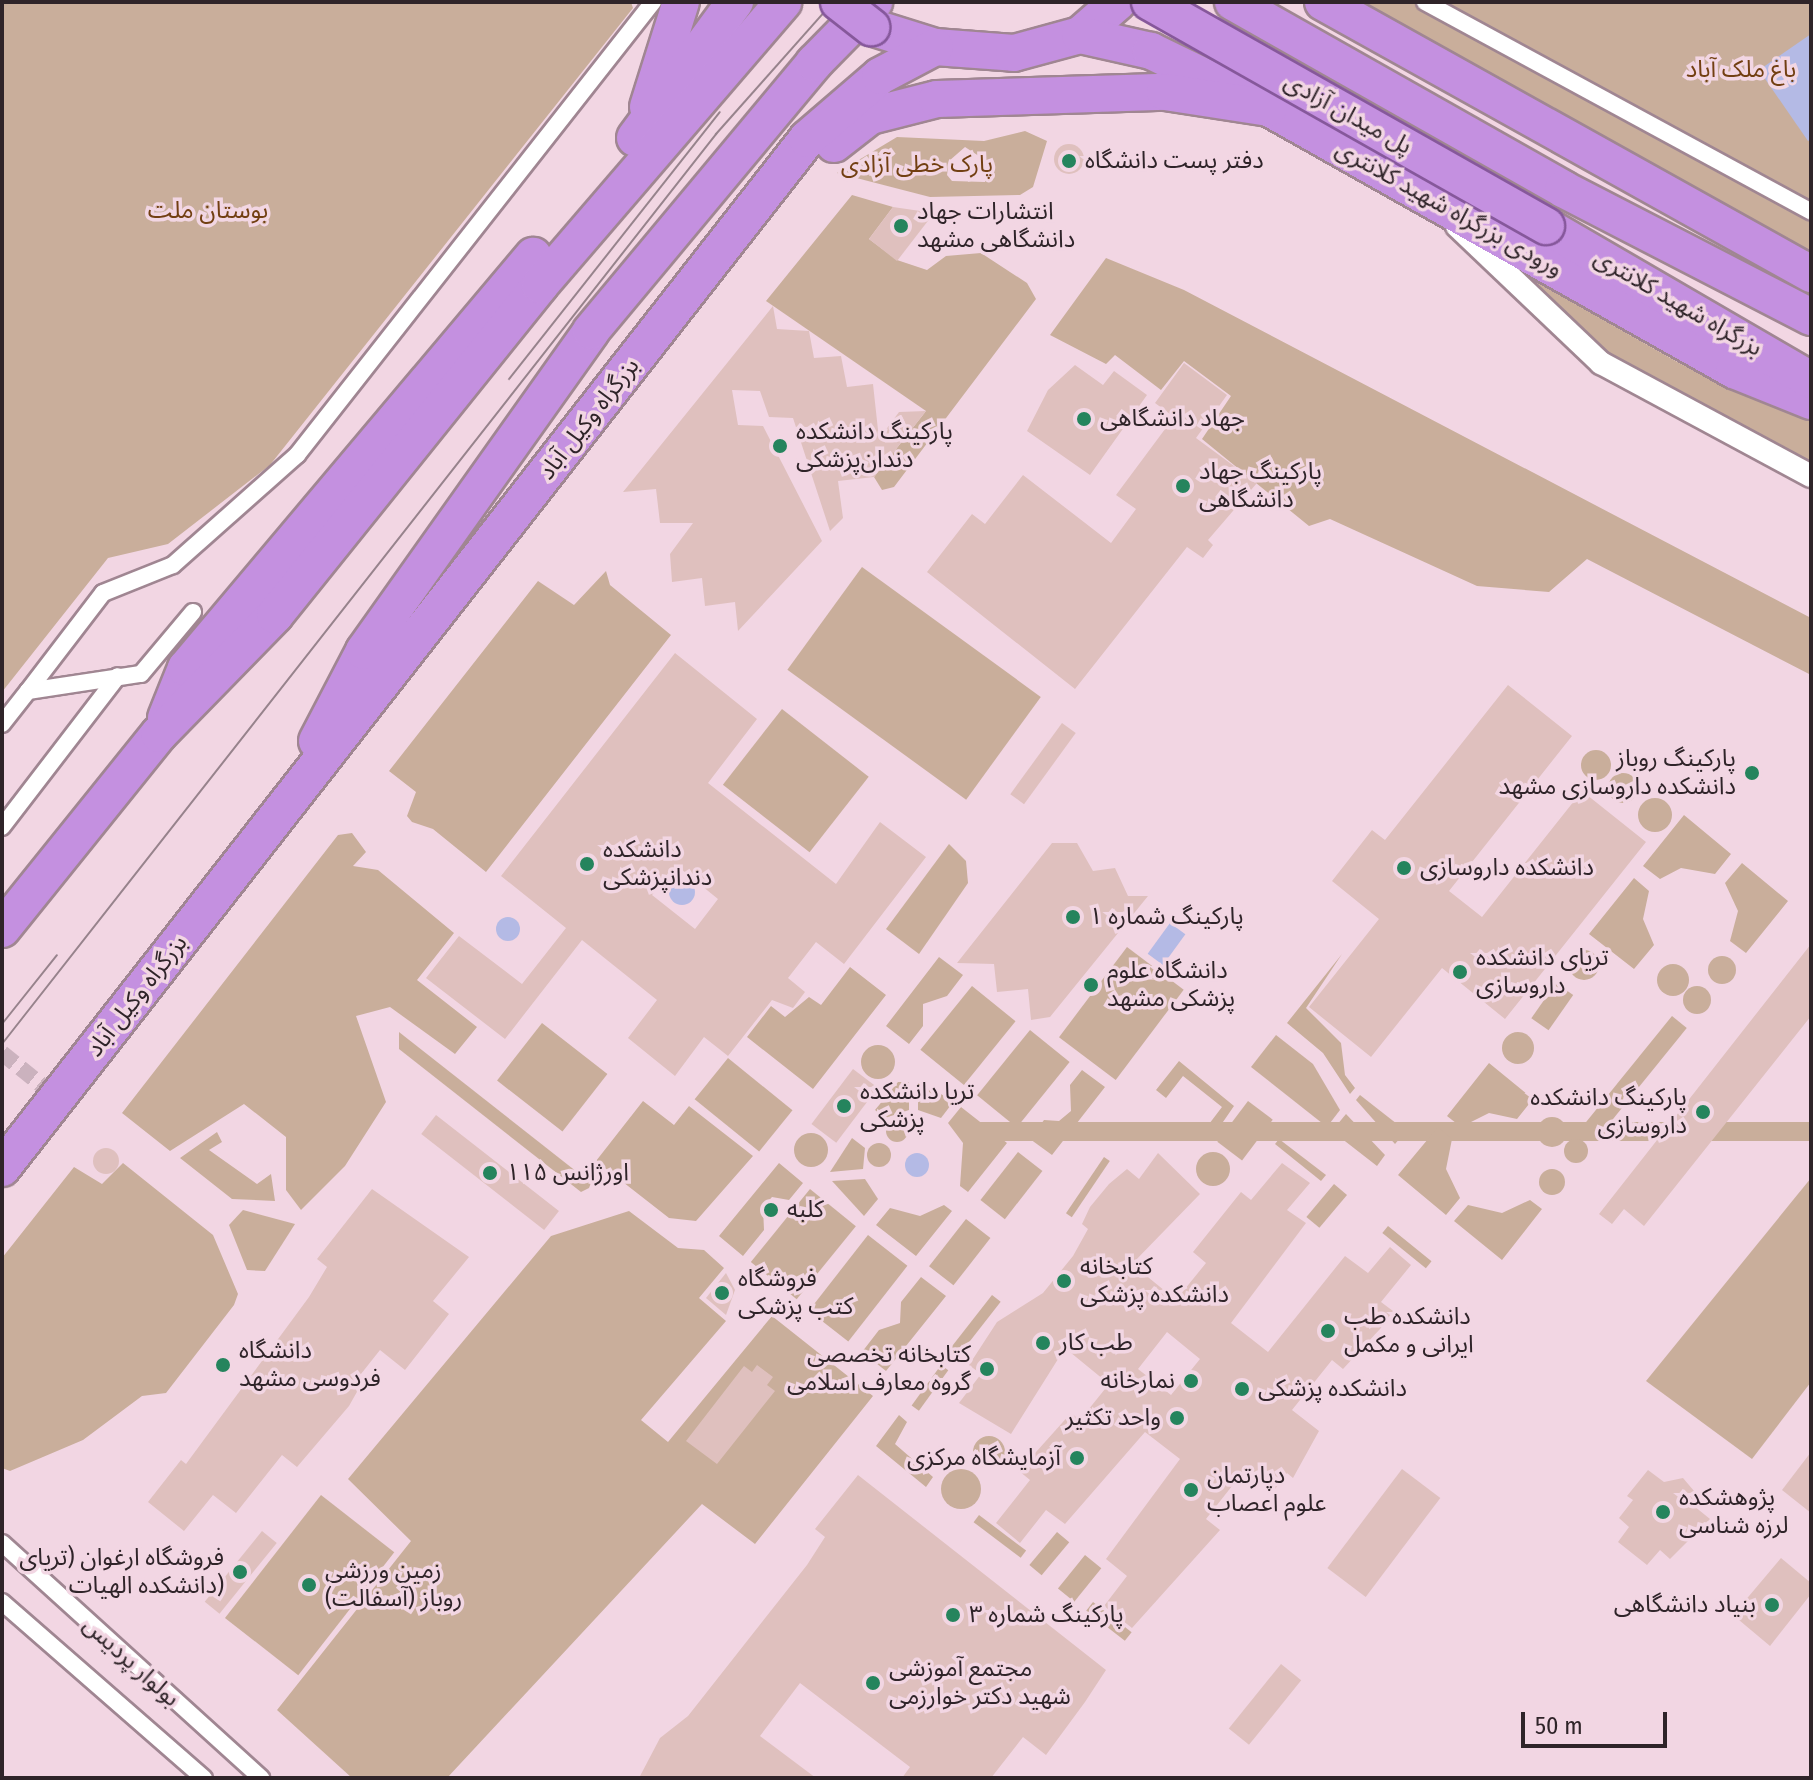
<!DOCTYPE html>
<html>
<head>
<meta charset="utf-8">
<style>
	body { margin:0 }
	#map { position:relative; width:1813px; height:1780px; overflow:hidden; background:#f2d6e3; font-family:"Fira Sans Condensed","Noto Sans Arabic",sans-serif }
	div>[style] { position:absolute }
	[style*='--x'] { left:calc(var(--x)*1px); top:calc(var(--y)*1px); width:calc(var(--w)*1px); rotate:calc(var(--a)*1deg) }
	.green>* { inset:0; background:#c9ae9b; transform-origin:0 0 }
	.round { border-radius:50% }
	.water>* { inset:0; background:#b4bae5; transform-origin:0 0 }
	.building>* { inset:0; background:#dfc0be; transform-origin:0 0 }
	.pedestrian-tunnel>* { height:16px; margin-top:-8px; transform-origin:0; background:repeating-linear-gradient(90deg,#cbb2be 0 16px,transparent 0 24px) }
	.roads { filter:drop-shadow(2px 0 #a08692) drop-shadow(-2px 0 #a08692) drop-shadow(0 2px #a08692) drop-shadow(0 -2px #a08692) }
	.pedestrian>* { height:16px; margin:-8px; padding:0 8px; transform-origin:8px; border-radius:8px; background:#fff }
	.minor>* { height:22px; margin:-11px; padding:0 11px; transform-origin:11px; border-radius:11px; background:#fff }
	.trunk>* { height:36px; margin:-18px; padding:0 18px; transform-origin:18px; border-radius:18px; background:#c490e0 }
	.tram>* { height:2px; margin:-1px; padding:0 1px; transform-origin:1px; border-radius:1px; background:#97838c }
	.bridges { filter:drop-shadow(2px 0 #86589b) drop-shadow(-2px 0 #86589b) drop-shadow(0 2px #86589b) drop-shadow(0 -2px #86589b) }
	.trunk-bridge>* { height:36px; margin:-18px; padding:0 18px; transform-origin:18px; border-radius:18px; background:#c490e0 }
	.dots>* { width:22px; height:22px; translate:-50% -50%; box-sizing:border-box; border:4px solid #f2d6e3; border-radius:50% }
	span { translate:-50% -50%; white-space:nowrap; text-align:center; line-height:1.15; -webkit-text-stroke:7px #f2d6e3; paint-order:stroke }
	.park-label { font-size:24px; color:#723f12 }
	.street-label { font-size:24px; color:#2f2429 }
	.poi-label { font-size:24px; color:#2f2429 }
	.left { translate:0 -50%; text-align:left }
	.right { translate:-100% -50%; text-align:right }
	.frame { position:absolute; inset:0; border:4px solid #2f2429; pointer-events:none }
	.scale { position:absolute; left:1521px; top:1712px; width:146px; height:36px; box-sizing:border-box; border:4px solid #2f2429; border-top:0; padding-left:10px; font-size:24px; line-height:28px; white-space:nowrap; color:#2f2429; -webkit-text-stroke:6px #f2d6e3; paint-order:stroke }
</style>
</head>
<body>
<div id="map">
	<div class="green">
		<i style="clip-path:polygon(2px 2px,631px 2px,633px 8px,270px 465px,168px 544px,108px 558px,2px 692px)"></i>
		<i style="clip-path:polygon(1355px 2px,1811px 2px,1811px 251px,1746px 220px)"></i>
		<i style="clip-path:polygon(evenodd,1025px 131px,1047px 141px,1033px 187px,1020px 195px,930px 197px,837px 173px,897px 137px,984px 141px,1025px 131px,965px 147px,988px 162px,985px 182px,952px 181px,947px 175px,949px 161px,965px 147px)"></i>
		<i style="clip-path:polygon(852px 195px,893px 207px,869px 239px,897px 260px,927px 270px,946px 256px,981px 253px,1027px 283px,1036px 299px,894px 487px,882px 490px,874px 477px,926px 411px,766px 301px)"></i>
		<i style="clip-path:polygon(1106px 258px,1184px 290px,1811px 618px,1811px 675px,1587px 559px,1549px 592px,1477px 586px,1330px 519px,1309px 526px,1202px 439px,1231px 396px,1184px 361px,1161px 390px,1115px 355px,1106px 364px,1050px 335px)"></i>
		<i style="clip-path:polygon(1526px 276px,1681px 364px,1811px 422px,1811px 466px,1612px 357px)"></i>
		<i style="left:862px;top:567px;width:221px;height:127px;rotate:36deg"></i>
		<i style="clip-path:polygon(606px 571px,610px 585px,671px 635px,486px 872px,433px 829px,412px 822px,407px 816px,416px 792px,389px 771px,538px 581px,574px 605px)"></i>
		<i style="left:782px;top:709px;width:110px;height:96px;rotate:38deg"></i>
		<i class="round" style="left:1581px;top:750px;width:30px;height:30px"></i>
		<i class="round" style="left:1608px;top:773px;width:30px;height:30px"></i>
		<i class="round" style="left:1638px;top:798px;width:34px;height:34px"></i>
		<i style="clip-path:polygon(1684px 815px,1731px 854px,1715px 874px,1681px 868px,1660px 879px,1643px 866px)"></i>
		<i style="clip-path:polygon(352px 833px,366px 852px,353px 866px,378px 870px,454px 933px,417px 980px,477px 1027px,455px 1054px,390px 1007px,356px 1016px,386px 1102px,345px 1166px,301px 1210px,286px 1190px,286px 1137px,244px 1104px,170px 1151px,122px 1113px,338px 835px)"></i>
		<i style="clip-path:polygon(949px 844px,966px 861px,968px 883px,919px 954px,886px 929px)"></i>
		<i style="clip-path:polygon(1742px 863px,1788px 901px,1746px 953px,1730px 941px,1738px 911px,1725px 883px)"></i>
		<i style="clip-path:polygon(1634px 878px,1649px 891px,1643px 919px,1654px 945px,1634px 969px,1589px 934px)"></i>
		<i style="left:1127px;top:947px;width:71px;height:113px;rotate:37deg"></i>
		<i class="round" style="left:1569px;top:950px;width:30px;height:30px"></i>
		<i style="clip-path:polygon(1342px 954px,1306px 1008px,1341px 1043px,1345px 1075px,1355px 1088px,1350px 1094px,1323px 1053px,1287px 1023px)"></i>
		<i class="round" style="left:1708px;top:956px;width:28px;height:28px"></i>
		<i style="clip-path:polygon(939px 957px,963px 975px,947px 996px,923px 1004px,923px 1026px,909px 1044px,886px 1026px)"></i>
		<i class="round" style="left:1657px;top:964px;width:32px;height:32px"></i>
		<i style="clip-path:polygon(850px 967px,886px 995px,813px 1089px,747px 1037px,771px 1006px,785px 1017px,809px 997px,821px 1005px)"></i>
		<i style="left:1556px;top:983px;width:21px;height:43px;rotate:35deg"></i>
		<i style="left:972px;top:986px;width:56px;height:82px;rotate:39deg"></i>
		<i class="round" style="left:1683px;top:986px;width:28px;height:28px"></i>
		<i style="left:1672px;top:1016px;width:19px;height:140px;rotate:39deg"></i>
		<i style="left:542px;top:1023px;width:83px;height:73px;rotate:38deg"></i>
		<i style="left:1030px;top:1030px;width:51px;height:84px;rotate:39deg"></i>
		<i style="clip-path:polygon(399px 1032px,591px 1183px,589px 1188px,581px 1192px,399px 1049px)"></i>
		<i class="round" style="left:1502px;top:1032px;width:32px;height:32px"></i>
		<i style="clip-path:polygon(1276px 1035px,1313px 1064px,1340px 1110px,1327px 1127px,1251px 1067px)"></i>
		<i class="round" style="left:861px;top:1045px;width:34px;height:34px"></i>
		<i style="left:728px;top:1058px;width:83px;height:53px;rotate:39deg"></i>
		<i style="clip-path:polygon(1179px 1061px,1234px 1106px,1214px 1135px,1206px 1128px,1222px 1107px,1183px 1076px,1166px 1098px,1156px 1090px)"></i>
		<i style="clip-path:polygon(1489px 1063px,1533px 1099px,1517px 1119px,1489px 1113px,1461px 1127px,1447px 1116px)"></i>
		<i style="clip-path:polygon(1082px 1070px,1105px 1087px,1052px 1155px,1030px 1139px,1044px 1120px,1059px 1121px,1071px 1111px,1070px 1085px)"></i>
		<i style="clip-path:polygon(898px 1082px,909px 1082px,909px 1110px,885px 1118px,875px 1110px)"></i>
		<i style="clip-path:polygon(918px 1082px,954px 1101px,941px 1118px,918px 1110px)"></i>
		<i style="clip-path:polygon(1360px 1095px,1406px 1131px,1395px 1144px,1356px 1100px)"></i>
		<i style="clip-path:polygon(643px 1101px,674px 1125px,689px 1106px,753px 1156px,696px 1221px,669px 1218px,596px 1161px)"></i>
		<i style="left:1248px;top:1101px;width:31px;height:51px;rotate:37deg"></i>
		<i style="clip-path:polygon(961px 1107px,1007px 1143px,968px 1192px,960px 1186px,963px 1143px,948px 1123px)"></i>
		<i style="clip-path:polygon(1346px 1114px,1385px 1155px,1377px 1166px,1332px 1131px)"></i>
		<i class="round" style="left:1537px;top:1117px;width:30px;height:30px"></i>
		<i class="round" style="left:886px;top:1120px;width:22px;height:22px"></i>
		<i style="left:1811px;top:1122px;width:19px;height:840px;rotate:90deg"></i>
		<i style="clip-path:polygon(1438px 1127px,1452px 1139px,1446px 1169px,1460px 1198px,1446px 1215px,1398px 1175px)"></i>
		<i style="clip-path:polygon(217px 1132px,222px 1142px,209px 1150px,257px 1184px,271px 1174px,275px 1201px,232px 1199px,180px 1158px)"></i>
		<i class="round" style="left:794px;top:1133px;width:34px;height:34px"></i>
		<i style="clip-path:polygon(852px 1138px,865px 1148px,863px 1169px,830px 1172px)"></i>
		<i style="clip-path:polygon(1279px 1139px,1326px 1175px,1321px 1181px,1275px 1144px)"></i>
		<i class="round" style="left:1564px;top:1139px;width:24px;height:24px"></i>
		<i class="round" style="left:867px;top:1143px;width:24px;height:24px"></i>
		<i style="left:1018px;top:1152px;width:31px;height:61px;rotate:38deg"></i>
		<i class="round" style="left:1196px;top:1152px;width:34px;height:34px"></i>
		<i style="left:1104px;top:1157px;width:7px;height:68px;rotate:34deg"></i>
		<i style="clip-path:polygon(123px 1163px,213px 1235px,238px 1294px,234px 1305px,166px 1393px,142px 1396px,83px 1440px,10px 1471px,2px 1468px,2px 1258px,74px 1167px,102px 1184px)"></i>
		<i style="clip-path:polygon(779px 1163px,803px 1183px,789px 1200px,772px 1197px,763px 1207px,764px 1230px,743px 1256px,719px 1236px)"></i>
		<i class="round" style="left:1539px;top:1169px;width:26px;height:26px"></i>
		<i style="clip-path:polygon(1811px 1178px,1811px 1382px,1752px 1459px,1646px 1381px)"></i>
		<i style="clip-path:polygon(865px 1179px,878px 1199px,864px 1216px,832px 1181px)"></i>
		<i style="left:1334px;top:1184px;width:17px;height:43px;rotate:40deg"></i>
		<i style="left:810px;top:1189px;width:59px;height:94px;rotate:39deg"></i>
		<i style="clip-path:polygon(1530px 1200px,1542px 1209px,1502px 1260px,1454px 1221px,1468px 1205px,1502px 1213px)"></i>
		<i style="clip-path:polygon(944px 1205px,952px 1211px,916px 1256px,876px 1225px,890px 1208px,920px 1216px)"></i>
		<i style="clip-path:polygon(243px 1210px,295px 1224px,265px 1271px,247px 1270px,229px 1225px)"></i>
		<i style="clip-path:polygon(629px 1211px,678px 1248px,704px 1250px,724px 1268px,699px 1298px,726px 1321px,641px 1420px,668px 1442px,772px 1316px,873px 1396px,755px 1544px,702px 1504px,447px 1778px,352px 1778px,277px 1710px,411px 1541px,348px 1479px,551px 1236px)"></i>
		<i style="left:966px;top:1219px;width:31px;height:60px;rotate:38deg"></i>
		<i style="left:1388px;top:1226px;width:56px;height:9px;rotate:39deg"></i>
		<i style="left:868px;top:1235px;width:50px;height:96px;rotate:38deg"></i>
		<i style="clip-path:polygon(921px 1277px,946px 1296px,886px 1371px,862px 1352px,879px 1330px,900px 1323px,901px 1302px)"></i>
		<i style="left:992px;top:1295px;width:11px;height:71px;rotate:38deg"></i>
		<i style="left:941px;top:1365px;width:9px;height:50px;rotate:36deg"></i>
		<i style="clip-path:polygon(899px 1415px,907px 1422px,895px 1444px,933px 1477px,926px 1487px,876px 1446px)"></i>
		<i class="round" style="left:973px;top:1436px;width:32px;height:32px"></i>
		<i class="round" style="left:941px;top:1469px;width:40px;height:40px"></i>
		<i style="left:321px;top:1495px;width:93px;height:156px;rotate:38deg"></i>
		<i style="left:979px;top:1515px;width:59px;height:9px;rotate:37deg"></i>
		<i style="left:1057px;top:1532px;width:16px;height:43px;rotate:40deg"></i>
		<i style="left:1085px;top:1555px;width:21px;height:43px;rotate:39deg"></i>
		<i style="left:1093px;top:1602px;width:49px;height:11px;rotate:38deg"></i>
	</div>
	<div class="water">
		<i style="clip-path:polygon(1811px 34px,1811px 139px,1808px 141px,1759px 70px)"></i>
		<i class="round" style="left:669px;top:879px;width:26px;height:26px"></i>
		<i class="round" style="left:496px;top:917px;width:24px;height:24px"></i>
		<i style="left:1170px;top:923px;width:19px;height:38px;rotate:36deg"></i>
		<i class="round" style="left:905px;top:1153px;width:24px;height:24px"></i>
	</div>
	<div class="building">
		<i class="round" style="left:1054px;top:144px;width:30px;height:30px"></i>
		<i style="clip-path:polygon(893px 207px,934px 213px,897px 261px,869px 239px)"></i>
		<i style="clip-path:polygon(773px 306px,777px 329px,809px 331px,814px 358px,841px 356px,847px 387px,873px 384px,879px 439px,899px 412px,926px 411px,874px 477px,838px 481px,843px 518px,830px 531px,793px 418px,769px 417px,760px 391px,732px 390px,738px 425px,763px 426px,822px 541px,738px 631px,735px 602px,705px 606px,702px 578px,672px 582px,670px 554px,693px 523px,660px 523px,656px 489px,623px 492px)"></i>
		<i style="clip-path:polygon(1184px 363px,1227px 395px,1196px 438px,1257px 483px,1208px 540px,1213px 545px,1203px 558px,1187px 547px,1075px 689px,927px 572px,972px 514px,985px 524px,1023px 475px,1111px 543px,1136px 509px,1116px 495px,1174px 417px,1155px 403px)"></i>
		<i style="clip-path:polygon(1075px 365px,1103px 385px,1114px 371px,1147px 395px,1090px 475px,1027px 431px,1048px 390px)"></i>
		<i style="clip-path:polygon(evenodd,675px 653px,757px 719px,708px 783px,836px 884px,880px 822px,926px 857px,844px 964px,816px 942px,788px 978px,805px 992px,793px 1008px,772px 1000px,728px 1056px,704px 1037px,675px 1076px,628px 1038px,657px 1000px,582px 940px,505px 1039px,426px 978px,459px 936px,522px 984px,566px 928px,501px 876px,675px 653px,676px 865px,718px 899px,695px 929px,652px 895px,676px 865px)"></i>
		<i style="clip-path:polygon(1508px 685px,1572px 736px,1449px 891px,1482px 917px,1582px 791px,1646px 842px,1505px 1019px,1442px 968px,1371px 1057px,1309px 1007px,1379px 919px,1332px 881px,1372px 830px,1385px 840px)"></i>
		<i style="left:1062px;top:723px;width:17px;height:88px;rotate:36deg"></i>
		<i style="clip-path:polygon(1052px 843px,1077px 843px,1093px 871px,1115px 868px,1128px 896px,1148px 896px,1050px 1017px,1031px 1020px,1028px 989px,997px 992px,994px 964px,957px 963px)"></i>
		<i style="clip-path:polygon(1811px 944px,1811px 1016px,1644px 1226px,1624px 1209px,1612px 1224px,1599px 1214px)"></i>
		<i style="left:853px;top:1069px;width:31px;height:69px;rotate:37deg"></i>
		<i style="left:436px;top:1115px;width:156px;height:24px;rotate:38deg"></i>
		<i class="round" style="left:93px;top:1148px;width:26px;height:26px"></i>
		<i style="clip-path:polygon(evenodd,1158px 1153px,1200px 1194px,1132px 1264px,1176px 1300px,1206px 1263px,1193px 1252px,1241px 1192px,1251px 1200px,1282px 1163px,1310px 1183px,1287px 1210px,1306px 1223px,1231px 1323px,1268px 1352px,1345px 1256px,1368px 1273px,1390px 1247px,1411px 1265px,1381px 1302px,1393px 1311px,1380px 1329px,1343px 1369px,1332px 1360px,1292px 1410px,1319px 1431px,1293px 1478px,1287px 1473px,1275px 1489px,1247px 1467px,1206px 1519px,1220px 1530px,1132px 1628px,1104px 1606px,1127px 1576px,1106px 1559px,1180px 1459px,1145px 1432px,1065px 1524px,1046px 1510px,1020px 1543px,996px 1523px,1030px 1480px,1019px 1471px,1071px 1413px,1080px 1420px,1109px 1384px,1065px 1348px,1011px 1434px,959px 1403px,981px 1374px,969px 1365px,997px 1322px,1043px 1293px,1073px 1256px,1088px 1229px,1082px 1224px,1090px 1207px,1109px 1184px,1127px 1169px,1139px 1179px,1158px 1153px,1167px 1332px,1200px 1359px,1171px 1395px,1138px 1369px,1167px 1332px)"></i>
		<i style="clip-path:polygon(372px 1189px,469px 1257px,433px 1301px,449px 1314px,405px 1370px,380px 1350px,357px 1379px,362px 1383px,349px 1406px,297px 1467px,282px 1455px,236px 1513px,213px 1495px,184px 1531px,148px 1502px,181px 1460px,186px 1464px,309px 1297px,327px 1267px,317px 1259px)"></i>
		<i style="clip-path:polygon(726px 1273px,735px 1290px,726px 1315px,706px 1298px)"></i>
		<i style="clip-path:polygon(757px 1365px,773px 1377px,767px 1385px,775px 1391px,717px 1464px,686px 1441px,744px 1366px,752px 1372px)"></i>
		<i style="clip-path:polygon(1811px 1452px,1811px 1513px,1782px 1490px)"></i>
		<i style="left:1402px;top:1469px;width:48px;height:124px;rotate:37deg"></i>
		<i style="clip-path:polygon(1648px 1470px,1664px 1482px,1683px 1478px,1700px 1498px,1694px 1506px,1710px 1519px,1670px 1559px,1660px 1550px,1647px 1565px,1618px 1542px,1629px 1527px,1619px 1518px,1633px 1500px,1627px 1496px)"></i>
		<i style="clip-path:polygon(858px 1475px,1106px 1670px,1085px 1702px,1046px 1755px,1023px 1737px,991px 1778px,902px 1778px,910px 1767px,800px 1683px,760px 1736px,816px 1778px,639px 1778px,660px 1738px,688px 1716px,807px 1565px,825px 1537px,815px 1529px)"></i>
		<i style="left:262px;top:1531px;width:19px;height:91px;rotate:39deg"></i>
		<i style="clip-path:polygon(1781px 1558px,1811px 1583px,1811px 1594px,1770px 1646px,1733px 1615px)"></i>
		<i style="left:1281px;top:1664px;width:26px;height:83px;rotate:39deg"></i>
	</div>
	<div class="pedestrian-tunnel">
		<i style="--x:2;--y:1053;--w:75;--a:39"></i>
	</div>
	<div class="roads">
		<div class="pedestrian">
			<i style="--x:1425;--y:2;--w:439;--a:28.5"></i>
			<i style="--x:28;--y:691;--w:123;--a:-52.6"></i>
			<i style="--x:103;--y:593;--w:75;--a:-21.8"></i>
			<i style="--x:173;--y:565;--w:166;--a:-41.6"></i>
			<i style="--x:297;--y:455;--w:576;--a:-51.84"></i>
			<i style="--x:2;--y:724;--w:42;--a:-51.8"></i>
			<i style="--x:28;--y:691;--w:114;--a:-8.6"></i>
			<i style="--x:141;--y:674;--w:81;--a:-50"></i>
			<i style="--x:2;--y:827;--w:190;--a:-52.5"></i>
			<i style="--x:2;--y:1543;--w:350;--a:42.2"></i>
			<i style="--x:2;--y:1602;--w:268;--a:41.1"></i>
		</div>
		<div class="minor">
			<i style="--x:1457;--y:226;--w:199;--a:43.6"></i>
			<i style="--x:1601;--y:363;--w:238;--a:28.3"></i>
		</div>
		<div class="trunk">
			<i style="--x:1233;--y:2;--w:379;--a:29.5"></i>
			<i style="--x:1563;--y:189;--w:279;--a:27.3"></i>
			<i style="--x:1323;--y:2;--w:559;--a:29.13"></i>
			<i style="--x:871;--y:27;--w:67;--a:17.4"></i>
			<i style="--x:935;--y:47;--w:79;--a:4.3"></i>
			<i style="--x:1014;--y:53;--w:68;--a:-15.3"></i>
			<i style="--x:1080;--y:35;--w:50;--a:-41"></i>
			<i style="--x:1080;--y:35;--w:73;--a:12.7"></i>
			<i style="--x:1151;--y:51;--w:131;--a:25.8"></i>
			<i style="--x:1269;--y:108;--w:534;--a:29.4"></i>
			<i style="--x:1734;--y:370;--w:83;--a:21.9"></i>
			<i style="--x:648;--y:107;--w:110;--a:-72.6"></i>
			<i style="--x:635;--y:138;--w:169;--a:-53.7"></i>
			<i style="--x:834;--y:144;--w:46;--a:-37.9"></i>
			<i style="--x:870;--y:116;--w:69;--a:-14.2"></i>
			<i style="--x:937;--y:99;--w:228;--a:-1.8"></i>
			<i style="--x:1165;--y:92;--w:105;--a:8.7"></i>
			<i style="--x:1546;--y:226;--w:306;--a:30.2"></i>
			<i style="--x:166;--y:718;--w:54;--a:-68.2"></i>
			<i style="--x:186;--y:668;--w:539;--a:-49.89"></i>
			<i style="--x:317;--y:741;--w:102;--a:-62.4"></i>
			<i style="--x:364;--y:651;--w:392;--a:-54.6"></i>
			<i style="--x:591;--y:331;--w:349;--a:-50.2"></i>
			<i style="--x:814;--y:63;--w:86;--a:-45.5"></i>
			<i style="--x:2;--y:929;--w:250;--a:-51.2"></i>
			<i style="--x:159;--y:734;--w:166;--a:-45.7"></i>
			<i style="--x:275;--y:615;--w:423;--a:-51.2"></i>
			<i style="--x:540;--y:285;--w:373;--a:-49.3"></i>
			<i style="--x:2;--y:1168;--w:1306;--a:-51.96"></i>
			<i style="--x:807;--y:139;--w:96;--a:-40.8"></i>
			<i style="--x:880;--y:76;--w:62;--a:-27.8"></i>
		</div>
	</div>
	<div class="tram">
		<i style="--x:509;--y:379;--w:340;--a:-51.7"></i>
		<i style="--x:2;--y:1024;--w:88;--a:-51.4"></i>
		<i style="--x:2;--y:1044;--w:1157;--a:-51.88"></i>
		<i style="--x:716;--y:134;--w:176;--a:-48.4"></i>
	</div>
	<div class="bridges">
		<div class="trunk-bridge">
			<i style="--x:839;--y:2;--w:41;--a:38"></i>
			<i style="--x:1150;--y:2;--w:455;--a:29.5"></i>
		</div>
	</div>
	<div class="dots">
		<i style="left:1069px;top:161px;background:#25845d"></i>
		<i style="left:901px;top:226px;background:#25845d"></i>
		<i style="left:1084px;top:419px;background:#25845d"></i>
		<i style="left:780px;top:446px;background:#25845d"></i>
		<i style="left:1183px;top:486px;background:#25845d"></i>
		<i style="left:1752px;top:773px;background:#25845d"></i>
		<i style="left:587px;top:864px;background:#25845d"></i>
		<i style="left:1404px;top:868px;background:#25845d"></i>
		<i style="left:1073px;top:917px;background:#25845d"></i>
		<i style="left:1460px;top:972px;background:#25845d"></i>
		<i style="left:1091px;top:985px;background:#25845d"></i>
		<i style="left:844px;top:1106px;background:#25845d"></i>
		<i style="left:1703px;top:1112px;background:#25845d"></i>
		<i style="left:490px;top:1173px;background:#25845d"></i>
		<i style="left:771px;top:1210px;background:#25845d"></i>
		<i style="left:1064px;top:1281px;background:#25845d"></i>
		<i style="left:722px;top:1293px;background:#25845d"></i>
		<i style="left:1328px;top:1331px;background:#25845d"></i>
		<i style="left:1043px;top:1343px;background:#25845d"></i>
		<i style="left:223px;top:1365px;background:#25845d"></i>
		<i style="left:987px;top:1369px;background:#25845d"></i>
		<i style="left:1191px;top:1381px;background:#25845d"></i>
		<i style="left:1242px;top:1389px;background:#25845d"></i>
		<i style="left:1177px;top:1418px;background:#25845d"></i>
		<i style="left:1077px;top:1458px;background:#25845d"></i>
		<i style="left:1191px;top:1490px;background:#25845d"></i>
		<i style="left:1663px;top:1512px;background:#25845d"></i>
		<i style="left:240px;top:1572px;background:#25845d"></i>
		<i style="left:309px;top:1585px;background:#25845d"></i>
		<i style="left:1772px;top:1605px;background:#25845d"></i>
		<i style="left:953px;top:1615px;background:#25845d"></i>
		<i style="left:873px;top:1683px;background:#25845d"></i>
	</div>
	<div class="park-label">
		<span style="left:1741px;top:70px">باغ ملک آباد</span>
		<span style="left:917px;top:165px">پارک خطی آزادی</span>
		<span style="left:208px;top:211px">بوستان ملت</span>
	</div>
	<div class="street-label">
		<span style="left:1348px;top:114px;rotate:29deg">پل میدان آزادی</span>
		<span style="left:1449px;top:209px;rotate:29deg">ورودی بزرگراه شهید کلانتری</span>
		<span style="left:1678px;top:303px;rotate:30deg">بزرگراه شهید کلانتری</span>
		<span style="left:589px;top:419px;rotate:-52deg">بزرگراه وکیل آباد</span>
		<span style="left:137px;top:996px;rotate:-52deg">بزرگراه وکیل آباد</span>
		<span style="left:131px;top:1662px;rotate:42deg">بولوار پردیس</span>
	</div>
	<div class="poi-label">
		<span class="left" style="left:1085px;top:161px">دفتر پست دانشگاه</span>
		<span class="left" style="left:917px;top:226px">انتشارات جهاد<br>دانشگاهی مشهد</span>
		<span class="left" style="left:1100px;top:419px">جهاد دانشگاهی</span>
		<span class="left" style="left:796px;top:446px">پارکینگ دانشکده<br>دندان‌پزشکی</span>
		<span class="left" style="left:1199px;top:486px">پارکینگ جهاد<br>دانشگاهی</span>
		<span class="right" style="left:1736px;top:773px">پارکینگ روباز<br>دانشکده داروسازی مشهد</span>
		<span class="left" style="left:603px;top:864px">دانشکده<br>دندانپزشکی</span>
		<span class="left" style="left:1420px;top:868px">دانشکده داروسازی</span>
		<span class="left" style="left:1089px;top:917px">پارکینگ شماره ۱</span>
		<span class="left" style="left:1476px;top:972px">تریای دانشکده<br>داروسازی</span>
		<span class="left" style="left:1107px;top:985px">دانشگاه علوم<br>پزشکی مشهد</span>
		<span class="left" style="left:860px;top:1106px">تریا دانشکده<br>پزشکی</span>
		<span class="right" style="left:1687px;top:1112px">پارکینگ دانشکده<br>داروسازی</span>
		<span class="left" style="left:506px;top:1173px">اورژانس ۱۱۵</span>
		<span class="left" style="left:787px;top:1210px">کلبه</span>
		<span class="left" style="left:1080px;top:1281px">کتابخانه<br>دانشکده پزشکی</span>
		<span class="left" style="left:738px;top:1293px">فروشگاه<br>کتب پزشکی</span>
		<span class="left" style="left:1344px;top:1331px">دانشکده طب<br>ایرانی و مکمل</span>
		<span class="left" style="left:1059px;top:1343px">طب کار</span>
		<span class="left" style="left:239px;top:1365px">دانشگاه<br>فردوسی مشهد</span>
		<span class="right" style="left:971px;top:1369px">کتابخانه تخصصی<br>گروه معارف اسلامی</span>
		<span class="right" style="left:1175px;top:1381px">نمارخانه</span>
		<span class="left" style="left:1258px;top:1389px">دانشکده پزشکی</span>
		<span class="right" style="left:1161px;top:1418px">واحد تکثیر</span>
		<span class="right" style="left:1061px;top:1458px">آزمایشگاه مرکزی</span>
		<span class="left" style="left:1207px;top:1490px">دپارتمان<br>علوم اعصاب</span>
		<span class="left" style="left:1679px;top:1512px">پژوهشکده<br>لرزه شناسی</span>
		<span class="right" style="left:224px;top:1572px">فروشگاه ارغوان (تریای<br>دانشکده الهیات)</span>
		<span class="left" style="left:325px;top:1585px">زمین ورزشی<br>روباز (آسفالت)</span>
		<span class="right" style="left:1756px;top:1605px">بنیاد دانشگاهی</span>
		<span class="left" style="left:969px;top:1615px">پارکینگ شماره ۳</span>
		<span class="left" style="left:889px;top:1683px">مجتمع آموزشی<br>شهید دکتر خوارزمی</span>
	</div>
	<div class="frame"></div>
	<div class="scale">50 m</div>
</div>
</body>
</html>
